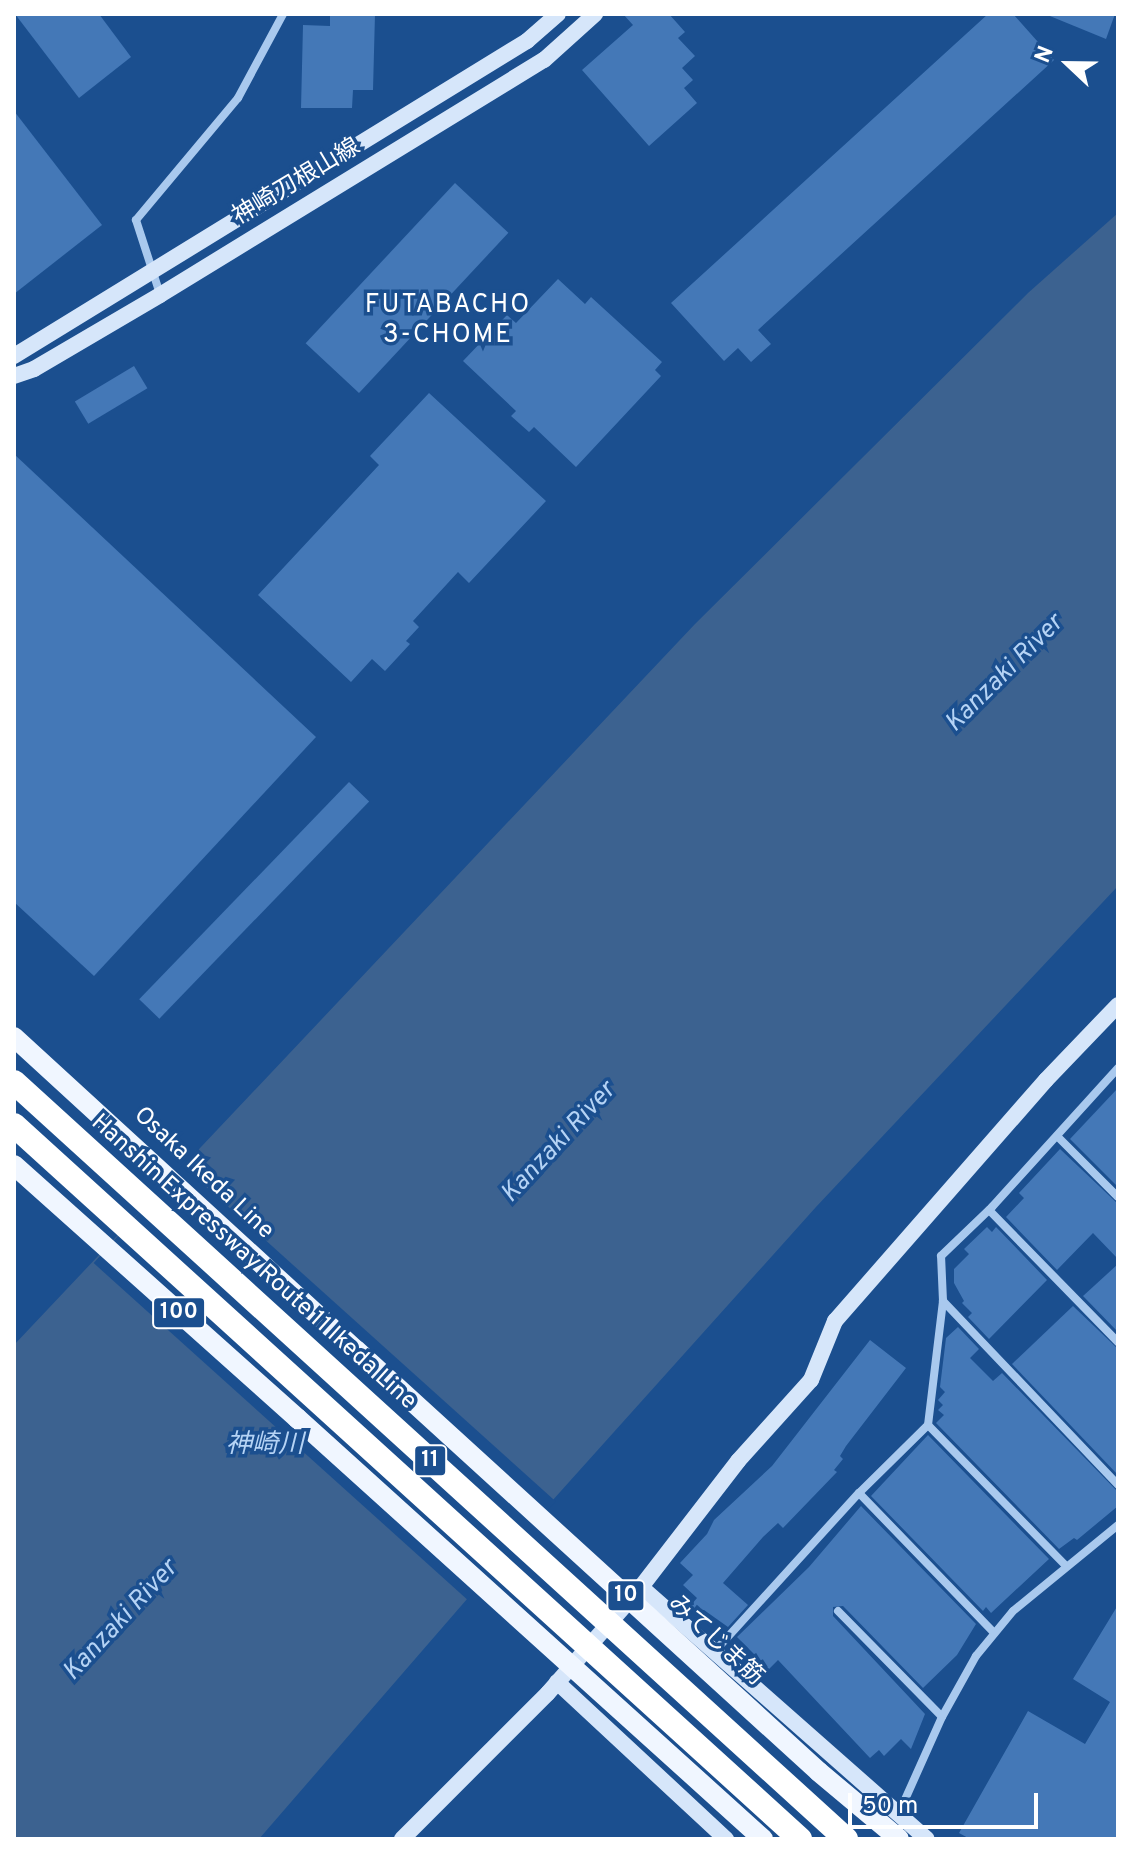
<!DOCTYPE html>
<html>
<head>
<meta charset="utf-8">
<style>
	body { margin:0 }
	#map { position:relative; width:1132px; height:1853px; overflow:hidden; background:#1b4f8f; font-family:Overpass,"Noto Sans JP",sans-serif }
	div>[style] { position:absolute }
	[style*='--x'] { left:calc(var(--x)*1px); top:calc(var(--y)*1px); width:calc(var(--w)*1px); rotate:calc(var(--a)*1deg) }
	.water>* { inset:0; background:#3c6290 }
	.pier>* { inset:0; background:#1b4f8f; transform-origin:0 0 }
	.building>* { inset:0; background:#4478b7; transform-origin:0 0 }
	.street>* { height:8px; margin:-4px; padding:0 4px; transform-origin:4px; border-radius:4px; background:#a9c9ee }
	.secondary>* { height:16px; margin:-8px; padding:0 8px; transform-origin:8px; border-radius:8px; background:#d6e6fa }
	.primary>* { height:20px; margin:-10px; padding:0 10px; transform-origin:10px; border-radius:10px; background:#f0f6ff }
	.primary-bridge>* { height:20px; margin:-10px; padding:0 10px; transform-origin:10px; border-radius:10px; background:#f0f6ff }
	.highway-bridge>* { height:24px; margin:-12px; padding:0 12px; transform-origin:12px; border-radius:12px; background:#fff }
	span { translate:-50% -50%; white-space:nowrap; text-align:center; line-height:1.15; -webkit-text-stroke:7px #1b4f8f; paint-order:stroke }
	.shield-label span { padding:2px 6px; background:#1b4f8f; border:2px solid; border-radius:6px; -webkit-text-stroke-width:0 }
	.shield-label { font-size:22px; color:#fff; font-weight:700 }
	.street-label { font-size:24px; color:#fff }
	.neighbourhood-label { font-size:26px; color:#fff; letter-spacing:2px }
	.water-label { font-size:26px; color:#b5d3f5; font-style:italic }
	.frame { position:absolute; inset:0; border:16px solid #fff; pointer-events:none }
	.north { position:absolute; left:1028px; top:24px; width:80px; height:80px; -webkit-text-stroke:6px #1b4f8f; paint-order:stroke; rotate:292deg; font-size:22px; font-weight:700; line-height:32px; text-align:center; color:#fff }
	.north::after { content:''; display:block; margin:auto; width:28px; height:36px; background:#fff; clip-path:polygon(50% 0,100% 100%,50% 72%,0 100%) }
	.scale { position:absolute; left:848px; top:1793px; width:190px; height:36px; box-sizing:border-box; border:4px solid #fff; border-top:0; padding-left:10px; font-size:24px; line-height:28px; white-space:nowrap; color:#fff; -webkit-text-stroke:6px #1b4f8f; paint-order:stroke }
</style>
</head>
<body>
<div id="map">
	<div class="water">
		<i style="clip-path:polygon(1118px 213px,1118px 886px,816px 1207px,552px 1501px,259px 1839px,14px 1839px,14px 1345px,695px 624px,1028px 293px)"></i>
	</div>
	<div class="pier">
		<i style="left:182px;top:1165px;width:503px;height:132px;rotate:42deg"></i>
	</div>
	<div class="building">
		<i style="clip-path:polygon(15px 14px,99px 14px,131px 57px,79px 98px)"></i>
		<i style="clip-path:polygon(330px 14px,375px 14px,373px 90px,353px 90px,352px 108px,301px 108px,303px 25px,330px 26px)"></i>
		<i style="clip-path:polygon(623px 14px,669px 14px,685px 32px,678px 38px,695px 56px,682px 68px,693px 80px,684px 88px,697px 103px,649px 146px,582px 70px,633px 25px)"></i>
		<i style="clip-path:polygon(988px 14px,1013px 14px,1054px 60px,758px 330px,771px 344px,751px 362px,738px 348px,724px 361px,671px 303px)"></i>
		<i style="clip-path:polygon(1045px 14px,1115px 14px,1106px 39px)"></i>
		<i style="clip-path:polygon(14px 111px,102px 225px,14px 294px)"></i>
		<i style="left:455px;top:183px;width:73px;height:219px;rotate:43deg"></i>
		<i style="clip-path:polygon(558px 279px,585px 304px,591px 297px,662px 362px,655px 370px,661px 376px,576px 467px,534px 427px,529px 432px,511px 416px,516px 411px,463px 361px,507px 315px,516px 323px)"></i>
		<i style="left:134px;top:366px;width:26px;height:69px;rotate:59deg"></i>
		<i style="clip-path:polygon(429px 393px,546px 501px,469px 583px,458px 572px,413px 621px,419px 627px,406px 641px,410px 644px,385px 671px,372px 659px,351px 682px,258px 595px,379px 465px,370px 456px)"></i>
		<i style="clip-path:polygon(14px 454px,316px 737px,94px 976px,14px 902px)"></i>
		<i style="left:349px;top:782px;width:28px;height:302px;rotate:44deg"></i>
		<i style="clip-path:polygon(1118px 1088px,1118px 1187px,1070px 1139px)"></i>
		<i style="clip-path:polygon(1060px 1149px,1118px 1204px,1118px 1259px,1093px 1233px,1057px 1270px,1006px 1217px,1024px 1198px,1019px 1193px)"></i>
		<i style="clip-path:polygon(987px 1227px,992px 1232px,996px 1227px,1047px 1280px,989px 1339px,968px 1317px,972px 1313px,962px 1303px,964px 1301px,954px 1283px,954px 1269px,969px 1254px,964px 1249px)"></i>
		<i style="clip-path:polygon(1118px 1264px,1118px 1332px,1083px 1296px)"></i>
		<i style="clip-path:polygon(1073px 1306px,1118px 1349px,1118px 1475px,1012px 1364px)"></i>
		<i style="clip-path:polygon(958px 1327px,979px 1349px,970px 1358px,993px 1381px,1002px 1373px,1118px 1492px,1118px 1506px,1077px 1540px,1074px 1538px,1059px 1549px,936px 1423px,944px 1415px,938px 1410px,943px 1405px,938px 1400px,945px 1392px,940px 1387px,946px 1338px)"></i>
		<i style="clip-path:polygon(870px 1340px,906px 1368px,846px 1446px,840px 1456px,843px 1459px,834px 1470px,837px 1472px,783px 1528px,778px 1523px,763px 1537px,723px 1583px,748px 1605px,728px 1627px,704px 1610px,686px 1611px,697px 1598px,683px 1585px,693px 1575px,680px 1563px,707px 1534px,714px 1520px,772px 1466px)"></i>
		<i style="clip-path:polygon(928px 1435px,1049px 1559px,991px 1613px,986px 1607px,983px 1611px,871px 1496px)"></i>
		<i style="clip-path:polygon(861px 1506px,976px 1624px,957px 1655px,923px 1688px,843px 1606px,833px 1607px,833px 1616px,925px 1714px,911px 1749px,901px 1739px,884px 1756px,879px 1750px,870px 1758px,778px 1660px,769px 1669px,737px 1637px,809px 1567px)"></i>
		<i style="clip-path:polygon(1118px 1605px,1118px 1839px,970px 1839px,959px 1833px,1028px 1711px,1085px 1744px,1110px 1702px,1073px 1679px)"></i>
	</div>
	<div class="street">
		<i style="--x:160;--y:294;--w:78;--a:-108"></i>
		<i style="--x:136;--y:220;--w:159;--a:-50.1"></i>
		<i style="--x:238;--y:98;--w:95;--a:-61.8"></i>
		<i style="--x:1057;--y:1136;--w:86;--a:45"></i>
		<i style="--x:989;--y:1210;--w:185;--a:45.7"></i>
		<i style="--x:943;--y:1301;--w:254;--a:46.4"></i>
		<i style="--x:928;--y:1425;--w:196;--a:45.6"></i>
		<i style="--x:859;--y:1493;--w:194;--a:46"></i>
		<i style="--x:838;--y:1611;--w:148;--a:45.5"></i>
		<i style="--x:715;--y:1651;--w:214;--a:-47.7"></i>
		<i style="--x:859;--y:1493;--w:97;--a:-44.6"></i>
		<i style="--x:928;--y:1425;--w:125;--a:-83.1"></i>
		<i style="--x:943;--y:1301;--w:45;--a:-92.5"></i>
		<i style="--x:941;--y:1256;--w:71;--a:-43.9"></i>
		<i style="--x:992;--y:1207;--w:188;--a:-47.8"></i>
		<i style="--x:899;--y:1813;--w:105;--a:-65.9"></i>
		<i style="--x:942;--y:1717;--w:70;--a:-60.9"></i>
		<i style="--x:976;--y:1656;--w:58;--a:-50.6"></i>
		<i style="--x:1013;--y:1611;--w:136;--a:-39.3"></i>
	</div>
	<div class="secondary">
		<i style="--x:14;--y:356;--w:602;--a:-31.55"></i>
		<i style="--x:527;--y:41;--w:41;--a:-41.1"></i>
		<i style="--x:14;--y:376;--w:21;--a:-19"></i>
		<i style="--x:34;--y:369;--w:146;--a:-30.4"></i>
		<i style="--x:160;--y:295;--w:450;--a:-31.5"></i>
		<i style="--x:544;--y:60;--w:69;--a:-42"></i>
		<i style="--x:641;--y:1587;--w:381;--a:41.4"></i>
		<i style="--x:557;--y:1682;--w:231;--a:42.9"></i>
		<i style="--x:402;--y:1839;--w:206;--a:-45"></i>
		<i style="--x:548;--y:1693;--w:141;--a:-48.7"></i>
		<i style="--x:641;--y:1587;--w:159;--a:-52.4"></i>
		<i style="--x:738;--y:1461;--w:109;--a:-48"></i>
		<i style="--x:811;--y:1380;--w:64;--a:-67.9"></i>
		<i style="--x:835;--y:1321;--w:320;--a:-48.8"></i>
		<i style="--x:1046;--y:1080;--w:104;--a:-46.2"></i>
	</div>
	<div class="primary">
		<i style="--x:14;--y:1037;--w:464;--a:42.5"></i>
		<i style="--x:14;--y:1165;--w:380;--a:41.8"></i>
	</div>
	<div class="primary-bridge">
		<i style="--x:356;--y:1350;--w:626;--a:42.35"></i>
		<i style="--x:819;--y:1772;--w:104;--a:39.9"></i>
		<i style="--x:297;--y:1418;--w:628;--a:42.1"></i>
	</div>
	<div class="highway-bridge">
		<i style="--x:14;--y:1082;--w:1125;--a:42.3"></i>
		<i style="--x:14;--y:1125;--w:1062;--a:42.25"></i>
	</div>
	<div class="shield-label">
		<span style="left:179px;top:1313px">100</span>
		<span style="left:430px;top:1461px">11</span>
		<span style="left:626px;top:1596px">10</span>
	</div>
	<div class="street-label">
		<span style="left:297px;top:183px;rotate:-31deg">神崎刀根山線</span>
		<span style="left:203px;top:1174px;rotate:43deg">Osaka Ikeda Line</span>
		<span style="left:253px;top:1263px;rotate:42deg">Hanshin Expressway Route 11 Ikeda Line</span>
		<span style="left:715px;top:1641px;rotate:43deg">みてじま筋</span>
	</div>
	<div class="neighbourhood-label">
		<span style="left:448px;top:321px">FUTABACHO<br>3-CHOME</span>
	</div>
	<div class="water-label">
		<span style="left:1005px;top:674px;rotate:-45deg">Kanzaki River</span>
		<span style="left:559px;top:1143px;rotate:-47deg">Kanzaki River</span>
		<span style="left:265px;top:1446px">神崎川</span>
		<span style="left:121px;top:1621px;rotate:-47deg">Kanzaki River</span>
	</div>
	<div class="frame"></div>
	<div class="north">N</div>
	<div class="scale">50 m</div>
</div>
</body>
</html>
